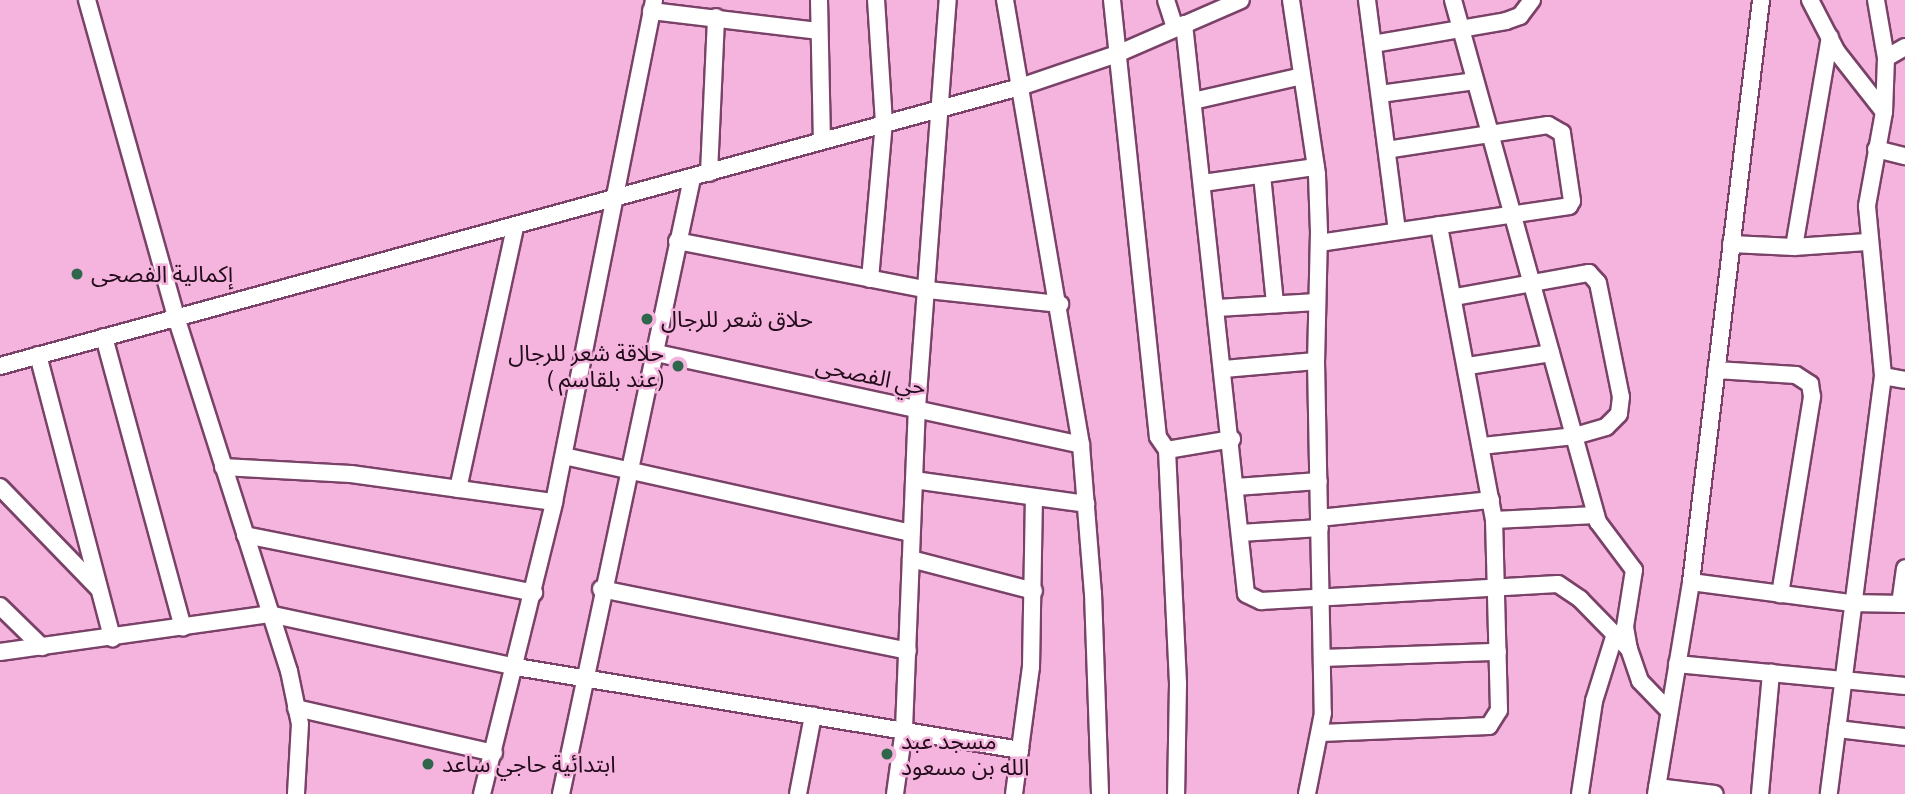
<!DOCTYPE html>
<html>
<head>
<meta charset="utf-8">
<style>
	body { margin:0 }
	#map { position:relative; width:1905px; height:794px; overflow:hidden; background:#f5b4dd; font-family:"Archivo Narrow","Noto Sans Arabic",sans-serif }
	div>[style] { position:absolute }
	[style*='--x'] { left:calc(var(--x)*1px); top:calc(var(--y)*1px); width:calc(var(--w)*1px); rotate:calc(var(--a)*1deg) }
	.roads { filter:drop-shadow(2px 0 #7a4268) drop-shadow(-2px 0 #7a4268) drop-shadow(0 2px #7a4268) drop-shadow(0 -2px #7a4268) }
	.minor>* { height:16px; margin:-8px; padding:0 8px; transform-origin:8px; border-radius:8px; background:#fff }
	.dots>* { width:19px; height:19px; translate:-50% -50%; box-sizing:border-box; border:4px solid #f5b4dd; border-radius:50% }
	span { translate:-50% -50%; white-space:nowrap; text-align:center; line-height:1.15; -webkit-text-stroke:5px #f5b4dd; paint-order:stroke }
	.poi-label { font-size:23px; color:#220c1b }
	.left { translate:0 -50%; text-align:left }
	.right { translate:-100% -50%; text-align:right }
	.street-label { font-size:23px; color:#220c1b }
</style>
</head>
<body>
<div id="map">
	<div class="roads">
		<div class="minor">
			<i style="--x:87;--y:0;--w:329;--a:74.3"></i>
			<i style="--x:176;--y:317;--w:372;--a:72.3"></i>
			<i style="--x:289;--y:671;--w:54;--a:78.3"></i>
			<i style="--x:300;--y:724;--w:70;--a:93.3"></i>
			<i style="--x:819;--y:0;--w:140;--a:88.8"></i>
			<i style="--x:1005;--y:0;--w:451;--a:80.3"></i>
			<i style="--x:1081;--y:445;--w:148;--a:85.4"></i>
			<i style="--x:1093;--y:593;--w:201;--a:88"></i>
			<i style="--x:1112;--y:0;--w:439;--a:84"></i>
			<i style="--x:1158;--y:437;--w:16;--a:55"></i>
			<i style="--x:1167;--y:450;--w:234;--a:87.3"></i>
			<i style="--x:1178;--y:684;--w:110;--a:91"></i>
			<i style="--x:1166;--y:0;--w:28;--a:72"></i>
			<i style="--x:1291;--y:0;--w:177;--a:81.5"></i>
			<i style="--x:1317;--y:175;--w:57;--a:88"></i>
			<i style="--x:1319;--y:232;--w:129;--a:91.3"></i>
			<i style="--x:1316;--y:361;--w:352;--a:88.9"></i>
			<i style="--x:1323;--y:713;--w:83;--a:101.2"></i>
			<i style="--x:1367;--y:0;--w:233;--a:82.6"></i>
			<i style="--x:1453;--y:0;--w:542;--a:74.48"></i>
			<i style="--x:1598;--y:522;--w:60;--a:53.1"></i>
			<i style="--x:1634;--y:570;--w:58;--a:99"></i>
			<i style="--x:1625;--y:627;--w:22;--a:80"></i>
			<i style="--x:1629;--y:649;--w:34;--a:71"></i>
			<i style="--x:1640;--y:681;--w:40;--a:46"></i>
			<i style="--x:1810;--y:0;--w:59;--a:62.6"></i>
			<i style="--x:1837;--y:52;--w:76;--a:51.9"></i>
			<i style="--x:1884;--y:112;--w:96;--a:100.3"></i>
			<i style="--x:1867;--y:206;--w:171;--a:84.6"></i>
			<i style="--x:1883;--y:376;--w:421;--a:97.4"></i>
			<i style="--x:1876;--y:0;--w:59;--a:80.2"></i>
			<i style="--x:1886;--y:58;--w:54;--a:92.1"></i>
			<i style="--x:651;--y:11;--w:168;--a:6.8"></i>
			<i style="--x:1184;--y:24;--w:573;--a:83.79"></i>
			<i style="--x:1246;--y:594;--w:17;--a:25"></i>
			<i style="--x:1261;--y:601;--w:297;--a:-3.3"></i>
			<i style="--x:1558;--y:584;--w:27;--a:34"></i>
			<i style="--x:1580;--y:599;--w:70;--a:45.6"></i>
			<i style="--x:1373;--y:44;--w:135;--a:-9.8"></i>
			<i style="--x:1506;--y:21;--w:15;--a:-20"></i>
			<i style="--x:1520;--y:16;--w:20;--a:-53"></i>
			<i style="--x:1886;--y:58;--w:22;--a:-30"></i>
			<i style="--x:1380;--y:94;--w:96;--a:-7.8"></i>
			<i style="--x:1193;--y:101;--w:112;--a:-12.9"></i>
			<i style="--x:1876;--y:149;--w:30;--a:14"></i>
			<i style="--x:709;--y:173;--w:156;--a:-87.4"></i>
			<i style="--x:1262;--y:175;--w:130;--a:84.2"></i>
			<i style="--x:1203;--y:183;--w:114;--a:-8.1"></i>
			<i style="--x:677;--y:241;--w:256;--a:11"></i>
			<i style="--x:928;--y:290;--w:133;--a:6.1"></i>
			<i style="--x:1319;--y:243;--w:253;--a:-8.4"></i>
			<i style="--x:1569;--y:206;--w:6;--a:-59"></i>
			<i style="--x:1572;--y:201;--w:69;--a:-98.4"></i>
			<i style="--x:1562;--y:133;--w:16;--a:-150"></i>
			<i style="--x:1548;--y:125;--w:163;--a:171.2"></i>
			<i style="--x:1731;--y:244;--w:63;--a:2.7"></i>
			<i style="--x:1794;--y:247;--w:73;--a:-3.9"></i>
			<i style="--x:1794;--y:247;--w:213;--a:-80.3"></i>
			<i style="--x:870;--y:279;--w:157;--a:-84.9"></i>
			<i style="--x:884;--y:123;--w:123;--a:-93.7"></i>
			<i style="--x:1455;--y:297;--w:136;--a:-10.2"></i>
			<i style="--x:1589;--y:273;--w:13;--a:48"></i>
			<i style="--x:1598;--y:283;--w:116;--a:78.6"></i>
			<i style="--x:1621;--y:397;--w:17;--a:97"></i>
			<i style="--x:1619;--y:414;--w:18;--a:135"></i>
			<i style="--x:1606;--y:427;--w:32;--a:164"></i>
			<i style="--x:1575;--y:436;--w:95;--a:173.9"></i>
			<i style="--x:1217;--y:308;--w:100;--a:-3.4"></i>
			<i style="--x:104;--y:337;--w:301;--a:74.8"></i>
			<i style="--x:652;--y:352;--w:439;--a:12.2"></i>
			<i style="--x:38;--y:355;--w:293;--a:75.3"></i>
			<i style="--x:0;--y:366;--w:1057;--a:-15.3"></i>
			<i style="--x:1020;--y:87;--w:102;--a:-18.8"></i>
			<i style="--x:1117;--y:54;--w:135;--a:-23.5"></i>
			<i style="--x:1468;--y:366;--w:84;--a:-8.9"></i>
			<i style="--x:1224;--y:369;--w:92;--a:-5"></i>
			<i style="--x:1716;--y:370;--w:80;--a:3.6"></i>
			<i style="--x:1796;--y:375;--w:17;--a:33"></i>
			<i style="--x:1810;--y:384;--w:13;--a:81"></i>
			<i style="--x:1812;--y:397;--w:200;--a:99.2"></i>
			<i style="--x:1883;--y:376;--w:22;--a:10"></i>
			<i style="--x:1167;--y:450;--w:66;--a:-9.6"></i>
			<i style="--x:564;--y:456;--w:355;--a:12.5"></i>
			<i style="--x:223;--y:467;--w:128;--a:3.1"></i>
			<i style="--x:351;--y:474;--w:205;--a:7.9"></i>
			<i style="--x:914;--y:480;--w:174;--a:7.9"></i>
			<i style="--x:0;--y:487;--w:141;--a:45.9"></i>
			<i style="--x:1236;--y:487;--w:83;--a:-4.1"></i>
			<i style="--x:458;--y:489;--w:268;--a:-77.7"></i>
			<i style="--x:1319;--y:518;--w:173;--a:-6"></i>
			<i style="--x:1494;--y:520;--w:102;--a:-2.8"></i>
			<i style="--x:1240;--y:533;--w:80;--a:-3.6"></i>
			<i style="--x:245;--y:535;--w:295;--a:11.3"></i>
			<i style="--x:911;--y:559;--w:127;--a:14.6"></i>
			<i style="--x:1691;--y:582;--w:160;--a:7.5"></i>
			<i style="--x:1850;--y:603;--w:55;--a:1"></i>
			<i style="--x:601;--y:589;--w:313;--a:11.4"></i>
			<i style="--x:1900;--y:604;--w:36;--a:-82"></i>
			<i style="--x:0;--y:606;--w:59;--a:44.3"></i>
			<i style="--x:0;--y:652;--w:272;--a:-8"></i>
			<i style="--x:269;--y:614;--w:253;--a:12.1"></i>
			<i style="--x:516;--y:667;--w:511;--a:9.35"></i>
			<i style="--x:1323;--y:658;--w:175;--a:-2"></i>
			<i style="--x:1677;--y:664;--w:229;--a:5.5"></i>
			<i style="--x:296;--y:708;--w:203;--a:12.8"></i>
			<i style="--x:1837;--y:729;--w:68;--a:6.7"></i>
			<i style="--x:1321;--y:733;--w:168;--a:-2.4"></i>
			<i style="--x:1489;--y:726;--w:19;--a:-58"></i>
			<i style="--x:1499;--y:710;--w:190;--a:-91.5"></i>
			<i style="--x:1494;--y:520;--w:300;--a:-100.6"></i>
			<i style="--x:1657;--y:787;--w:58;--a:6.9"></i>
			<i style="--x:482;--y:794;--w:301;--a:-76.1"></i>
			<i style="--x:554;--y:502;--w:512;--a:-78.73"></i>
			<i style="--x:561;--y:794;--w:630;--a:-77.99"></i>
			<i style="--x:798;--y:794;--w:80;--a:-79.2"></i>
			<i style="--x:895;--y:794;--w:66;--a:-82.1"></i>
			<i style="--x:904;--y:729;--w:321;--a:-87.7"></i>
			<i style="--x:917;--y:408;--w:409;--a:-85.7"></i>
			<i style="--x:1014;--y:794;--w:128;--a:-82.4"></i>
			<i style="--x:1031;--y:667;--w:170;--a:-89"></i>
			<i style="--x:1580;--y:794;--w:94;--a:-81.4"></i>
			<i style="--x:1594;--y:701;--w:70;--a:-72.6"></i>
			<i style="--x:1656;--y:794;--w:215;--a:-80.6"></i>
			<i style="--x:1691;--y:582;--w:586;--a:-83.14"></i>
			<i style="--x:1760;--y:794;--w:122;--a:-84.8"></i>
		</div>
	</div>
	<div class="dots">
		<i style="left:77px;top:274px;background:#30664c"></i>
		<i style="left:647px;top:319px;background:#30664c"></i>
		<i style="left:678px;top:366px;background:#30664c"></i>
		<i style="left:887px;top:754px;background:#30664c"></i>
		<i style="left:428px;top:764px;background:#30664c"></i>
	</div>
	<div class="poi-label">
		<span class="left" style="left:91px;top:274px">إكمالية الفصحى</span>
		<span class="left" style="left:661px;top:319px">حلاق شعر للرجال</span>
		<span class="right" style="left:664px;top:366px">حلاقة شعر للرجال<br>( عند بلقاسم)</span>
		<span class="left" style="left:901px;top:754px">مسجد عبد<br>الله بن مسعود</span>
		<span class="left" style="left:442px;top:764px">ابتدائية حاجي ساعد</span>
	</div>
	<div class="street-label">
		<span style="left:871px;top:376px;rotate:12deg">حي الفصحى</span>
	</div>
</div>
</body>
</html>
